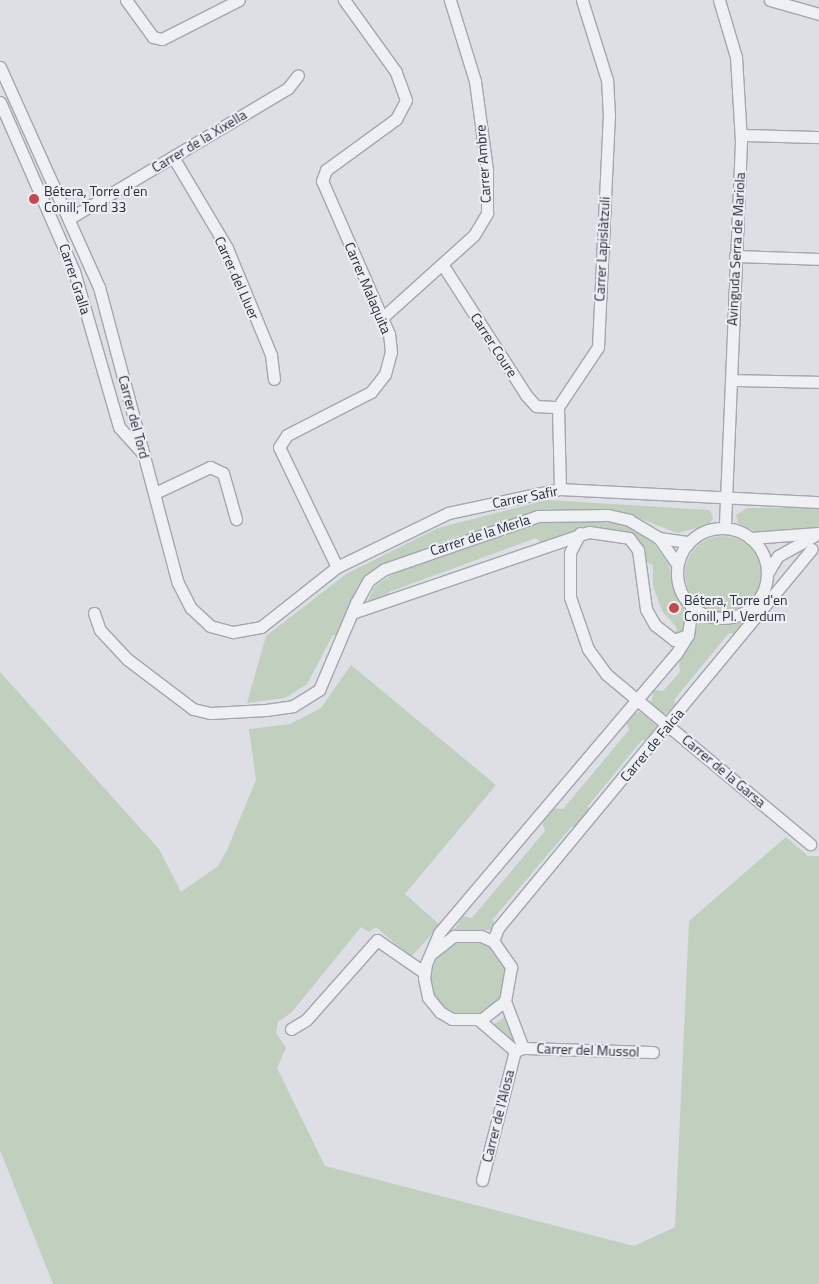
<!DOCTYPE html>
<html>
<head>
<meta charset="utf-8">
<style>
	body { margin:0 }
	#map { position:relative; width:819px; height:1284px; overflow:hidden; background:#dddfe5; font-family:"Titillium Web",sans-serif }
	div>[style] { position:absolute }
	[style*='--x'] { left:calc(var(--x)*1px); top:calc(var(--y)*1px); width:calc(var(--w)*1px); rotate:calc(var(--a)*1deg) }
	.green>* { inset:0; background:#c1cfbe }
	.round { border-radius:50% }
	.roads { filter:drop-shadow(1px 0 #a3a6af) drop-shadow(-1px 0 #a3a6af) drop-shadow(0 1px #a3a6af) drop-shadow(0 -1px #a3a6af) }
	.minor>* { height:11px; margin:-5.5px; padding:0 5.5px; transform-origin:5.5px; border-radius:5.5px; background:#eff0f4 }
	.minor>.ring { margin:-5.5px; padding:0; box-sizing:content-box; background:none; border:11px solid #eff0f4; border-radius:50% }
	.dots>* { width:14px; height:14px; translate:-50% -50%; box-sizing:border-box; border:2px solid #eceef3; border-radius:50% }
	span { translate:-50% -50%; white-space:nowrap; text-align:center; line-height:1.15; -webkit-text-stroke:4px #eceef3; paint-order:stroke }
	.street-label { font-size:14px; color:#272d3b }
	.poi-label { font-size:14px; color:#272d3b }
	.left { translate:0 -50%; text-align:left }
</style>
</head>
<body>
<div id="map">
	<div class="green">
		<i style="clip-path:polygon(547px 500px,710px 510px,713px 519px,709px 525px,677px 533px,623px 512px,548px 509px,449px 539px,384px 565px,339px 636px,333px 635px,307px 684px,285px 698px,247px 703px,266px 636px,346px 574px,438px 528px)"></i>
		<i style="clip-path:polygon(747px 508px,819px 508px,819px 527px,763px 535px,738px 523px,736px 515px)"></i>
		<i style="clip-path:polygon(559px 520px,620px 523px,651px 540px,668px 564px,685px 611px,685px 632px,675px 634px,677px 628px,662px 611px,653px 586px,653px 565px,645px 561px,640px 542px,631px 533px,617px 530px,595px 529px,543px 544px,536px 538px,389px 592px,387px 602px,372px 605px,368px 600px,375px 586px,398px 571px,522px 525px)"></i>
		<i class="round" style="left:685px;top:536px;width:76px;height:76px"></i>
		<i style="clip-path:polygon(745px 620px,739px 635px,729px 633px,674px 700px,677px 709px,664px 714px,651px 703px,654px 690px,663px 691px,680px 672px,679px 660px,699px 623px)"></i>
		<i style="clip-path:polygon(351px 665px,496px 785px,405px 894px,440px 925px,411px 957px,376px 927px,369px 932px,361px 927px,292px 1012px,278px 1022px,276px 1033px,286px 1048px,277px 1068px,325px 1166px,634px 1246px,675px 1227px,689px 921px,786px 837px,808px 856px,819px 856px,819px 1284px,53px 1284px,0 1150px,0 672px,159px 849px,181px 892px,218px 866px,227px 850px,256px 780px,249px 729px,290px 724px,321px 708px)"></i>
		<i style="clip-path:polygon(640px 712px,658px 727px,652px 742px,642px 740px,588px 806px,591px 816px,578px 831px,572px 826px,493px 919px,496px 930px,454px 930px,463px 916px,472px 918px,545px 831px,542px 821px,553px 808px,563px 809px,629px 730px,626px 721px,632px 713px)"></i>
		<i class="round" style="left:431px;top:941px;width:76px;height:76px"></i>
		<i style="clip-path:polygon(507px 1015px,519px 1047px,493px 1025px)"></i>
	</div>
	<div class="roads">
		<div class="minor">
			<i style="--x:126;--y:0;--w:46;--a:53.9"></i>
			<i style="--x:153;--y:37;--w:9;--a:13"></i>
			<i style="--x:162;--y:39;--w:86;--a:-26.9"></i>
			<i style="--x:719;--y:0;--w:59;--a:73.4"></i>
			<i style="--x:736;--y:57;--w:85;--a:86.6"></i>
			<i style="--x:741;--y:142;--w:386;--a:92.4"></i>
			<i style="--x:770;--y:0;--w:51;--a:15.9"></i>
			<i style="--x:0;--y:67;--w:241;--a:65.8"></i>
			<i style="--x:99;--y:287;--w:306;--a:75.1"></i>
			<i style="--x:178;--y:583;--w:28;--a:63"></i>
			<i style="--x:191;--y:608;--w:26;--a:43"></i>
			<i style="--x:210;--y:626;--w:24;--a:15"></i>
			<i style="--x:233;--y:632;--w:28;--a:-10"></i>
			<i style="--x:261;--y:627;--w:97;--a:-38.3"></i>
			<i style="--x:337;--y:567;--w:123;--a:-25.9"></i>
			<i style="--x:448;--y:513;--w:115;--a:-12.1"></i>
			<i style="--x:560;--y:489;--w:259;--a:2.9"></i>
			<i style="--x:0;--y:102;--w:184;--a:66.4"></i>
			<i style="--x:74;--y:271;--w:162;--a:73.9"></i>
			<i style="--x:119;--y:427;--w:38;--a:48"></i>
			<i style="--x:741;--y:135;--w:78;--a:1.5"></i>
			<i style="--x:173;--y:157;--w:106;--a:59.3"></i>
			<i style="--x:227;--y:248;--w:116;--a:67.6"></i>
			<i style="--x:271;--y:355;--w:24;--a:83"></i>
			<i style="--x:70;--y:218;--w:254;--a:-30.8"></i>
			<i style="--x:288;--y:88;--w:16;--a:-52"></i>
			<i style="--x:735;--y:256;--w:84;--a:2"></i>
			<i style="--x:442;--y:264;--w:156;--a:57.3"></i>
			<i style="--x:526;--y:395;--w:15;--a:48"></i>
			<i style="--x:536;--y:406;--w:22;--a:3"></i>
			<i style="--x:383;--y:317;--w:122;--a:-42"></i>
			<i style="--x:474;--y:235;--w:26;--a:-59"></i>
			<i style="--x:487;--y:213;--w:43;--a:-90"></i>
			<i style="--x:487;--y:170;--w:90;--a:-97.7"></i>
			<i style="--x:475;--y:81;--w:85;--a:-107.2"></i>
			<i style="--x:731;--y:380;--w:88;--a:1.3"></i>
			<i style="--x:560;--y:489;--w:82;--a:-91.4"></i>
			<i style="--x:558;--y:407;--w:72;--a:-56.3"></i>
			<i style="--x:598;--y:347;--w:231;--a:-87.3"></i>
			<i style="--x:609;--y:116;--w:36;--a:-93"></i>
			<i style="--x:607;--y:80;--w:84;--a:-107.4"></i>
			<i style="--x:155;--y:493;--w:61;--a:-25.3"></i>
			<i style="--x:210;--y:467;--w:14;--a:25"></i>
			<i style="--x:223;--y:473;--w:48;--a:74.2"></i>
			<i class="ring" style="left:677px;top:528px;width:79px;height:79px"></i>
			<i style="--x:580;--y:533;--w:22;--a:117"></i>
			<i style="--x:570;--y:553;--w:44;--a:90"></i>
			<i style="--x:570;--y:597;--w:55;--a:70.9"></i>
			<i style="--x:588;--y:649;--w:31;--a:54"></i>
			<i style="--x:606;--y:674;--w:266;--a:39.8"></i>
			<i style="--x:750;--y:538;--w:69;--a:-4.1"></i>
			<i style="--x:677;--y:564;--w:32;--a:-125"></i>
			<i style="--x:659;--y:538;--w:30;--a:8"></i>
			<i style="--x:337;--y:567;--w:133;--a:-115.8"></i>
			<i style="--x:279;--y:447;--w:14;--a:-56"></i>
			<i style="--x:287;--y:435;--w:94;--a:-27.1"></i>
			<i style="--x:371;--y:392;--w:23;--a:-52"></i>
			<i style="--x:385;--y:374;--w:23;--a:-75"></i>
			<i style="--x:391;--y:352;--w:18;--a:-96"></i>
			<i style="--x:389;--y:334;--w:167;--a:-113.6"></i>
			<i style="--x:322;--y:181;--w:12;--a:-70"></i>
			<i style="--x:326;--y:170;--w:87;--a:-36.1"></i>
			<i style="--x:396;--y:119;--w:21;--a:-62"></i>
			<i style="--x:406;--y:100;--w:30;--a:-110"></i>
			<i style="--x:396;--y:72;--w:89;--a:-125.8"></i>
			<i style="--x:767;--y:574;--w:21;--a:-59"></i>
			<i style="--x:778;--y:556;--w:41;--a:-29.1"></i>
			<i style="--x:94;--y:613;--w:18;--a:71"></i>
			<i style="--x:100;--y:630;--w:40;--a:47"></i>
			<i style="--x:127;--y:659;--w:83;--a:37.1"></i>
			<i style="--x:193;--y:709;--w:18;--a:13"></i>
			<i style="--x:211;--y:713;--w:55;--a:-3.1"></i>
			<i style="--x:266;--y:710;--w:27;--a:-8"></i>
			<i style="--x:293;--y:706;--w:31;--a:-32"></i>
			<i style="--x:319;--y:690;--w:95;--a:-67"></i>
			<i style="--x:356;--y:603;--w:26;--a:-61"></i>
			<i style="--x:369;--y:580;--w:19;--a:-35"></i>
			<i style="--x:385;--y:569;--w:162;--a:-19.1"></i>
			<i style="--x:538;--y:516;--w:70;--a:-0.8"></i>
			<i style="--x:608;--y:515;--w:22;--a:13"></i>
			<i style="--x:629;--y:520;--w:35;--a:31"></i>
			<i style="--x:352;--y:613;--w:250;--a:-18.9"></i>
			<i style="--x:589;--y:532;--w:40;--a:8.5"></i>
			<i style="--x:629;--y:538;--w:15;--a:53"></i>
			<i style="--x:638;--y:550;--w:60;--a:82.3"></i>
			<i style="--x:646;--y:609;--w:18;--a:61"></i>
			<i style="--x:655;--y:625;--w:24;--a:38"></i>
			<i style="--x:674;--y:640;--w:15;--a:-20"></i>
			<i style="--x:493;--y:941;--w:14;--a:-69"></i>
			<i style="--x:498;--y:928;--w:492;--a:-50.4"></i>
			<i style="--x:432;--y:953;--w:28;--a:-38"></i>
			<i style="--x:454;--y:936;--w:27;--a:0"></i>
			<i style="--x:481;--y:936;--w:13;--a:23"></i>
			<i style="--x:493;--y:941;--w:32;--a:55"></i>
			<i style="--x:511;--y:967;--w:35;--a:100"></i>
			<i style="--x:505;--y:1001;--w:29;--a:142"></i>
			<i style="--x:482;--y:1019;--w:30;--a:180"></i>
			<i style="--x:452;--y:1019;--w:14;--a:-150"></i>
			<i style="--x:440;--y:1012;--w:19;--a:-129"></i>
			<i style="--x:428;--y:997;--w:19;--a:-102"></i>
			<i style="--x:424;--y:978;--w:14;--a:-82"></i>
			<i style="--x:426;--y:964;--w:34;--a:-67"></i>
			<i style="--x:439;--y:933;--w:366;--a:-49.7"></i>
			<i style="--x:676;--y:654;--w:22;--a:-58"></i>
			<i style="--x:688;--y:635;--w:28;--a:-82"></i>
			<i style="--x:479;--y:1020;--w:48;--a:40.7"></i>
			<i style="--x:515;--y:1051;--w:9;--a:-21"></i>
			<i style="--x:523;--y:1048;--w:50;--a:-111"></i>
			<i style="--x:291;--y:1029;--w:17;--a:-31"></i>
			<i style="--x:306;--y:1020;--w:107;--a:-48.4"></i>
			<i style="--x:377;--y:940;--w:58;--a:34.5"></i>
			<i style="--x:523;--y:1048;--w:130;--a:1.8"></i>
			<i style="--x:482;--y:1180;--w:133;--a:-75.7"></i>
		</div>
	</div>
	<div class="dots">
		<i style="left:34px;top:199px;background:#c44850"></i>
		<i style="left:674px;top:608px;background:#c44850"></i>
	</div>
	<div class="street-label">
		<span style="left:199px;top:141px;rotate:-31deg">Carrer de la Xixella</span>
		<span style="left:483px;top:164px;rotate:-94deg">Carrer Ambre</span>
		<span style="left:602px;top:249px;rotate:-87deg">Carrer Lapislàtzuli</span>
		<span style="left:736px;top:249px;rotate:-87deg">Avinguda Serra de Mariola</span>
		<span style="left:237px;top:278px;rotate:66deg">Carrer del Lluer</span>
		<span style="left:75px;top:279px;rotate:72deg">Carrer Gralla</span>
		<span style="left:368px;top:288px;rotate:67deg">Carrer Malaquita</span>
		<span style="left:494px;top:345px;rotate:57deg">Carrer Coure</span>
		<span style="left:134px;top:417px;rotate:75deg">Carrer del Tord</span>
		<span style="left:525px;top:497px;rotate:-11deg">Carrer Safir</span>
		<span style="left:480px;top:535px;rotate:-18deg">Carrer de la Merla</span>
		<span style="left:652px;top:745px;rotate:-50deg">Carrer de Falcia</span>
		<span style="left:724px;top:771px;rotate:40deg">Carrer de la Garsa</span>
		<span style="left:588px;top:1050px;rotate:2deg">Carrer del Mussol</span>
		<span style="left:498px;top:1116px;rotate:-76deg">Carrer de l'Alosa</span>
	</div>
	<div class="poi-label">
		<span class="left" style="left:44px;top:199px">Bétera, Torre d'en<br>Conill, Tord 33</span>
		<span class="left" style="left:684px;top:608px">Bétera, Torre d'en<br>Conill, Pl. Verdum</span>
	</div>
</div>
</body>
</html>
